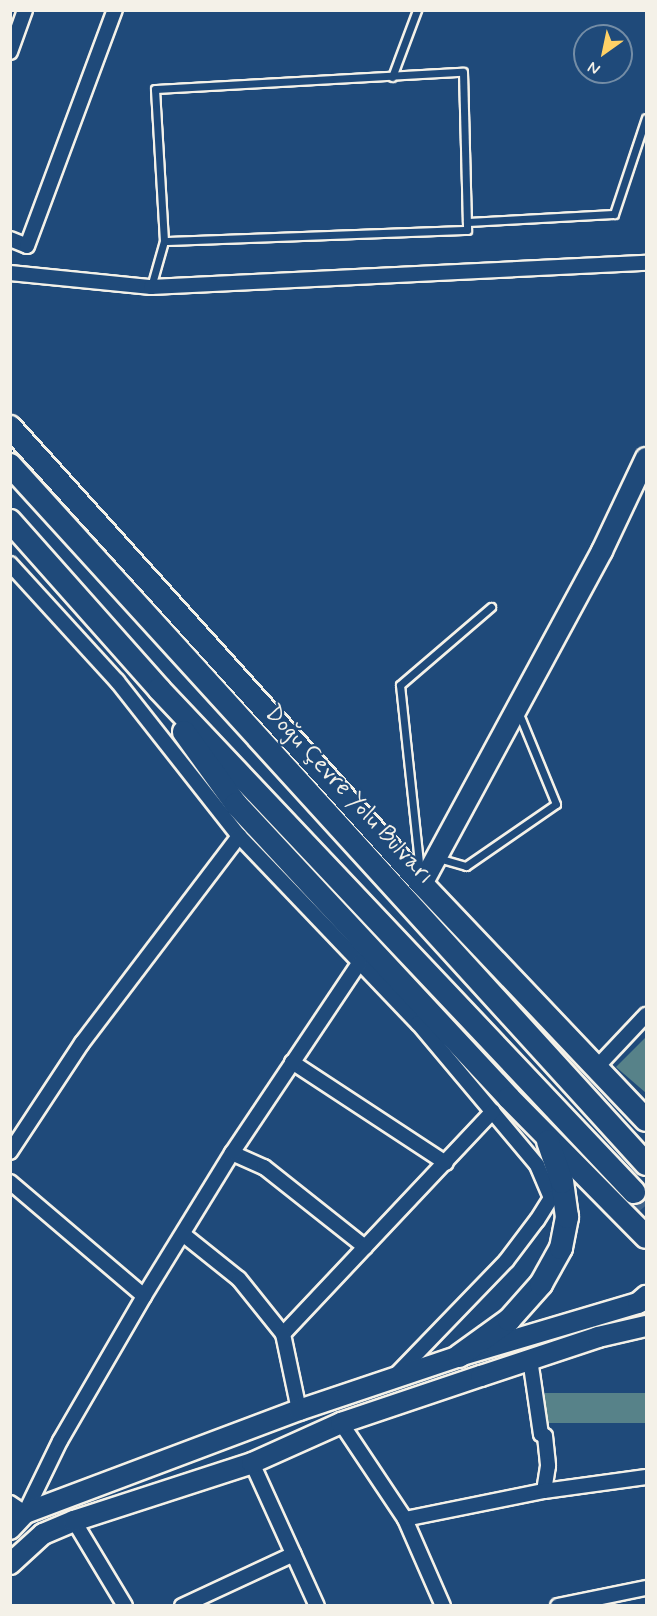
<!DOCTYPE html>
<html>
<head>
<meta charset="utf-8">
<style>
	body { margin:0 }
	#map { position:relative; width:657px; height:1616px; overflow:hidden; background:#1f4a7a; font-family:Mynerve,sans-serif }
	div>[style] { position:absolute }
	[style*='--x'] { left:calc(var(--x)*1px); top:calc(var(--y)*1px); width:calc(var(--w)*1px); rotate:calc(var(--a)*1deg) }
	.green>* { inset:0; background:#578289; transform-origin:0 0 }
	.trunk-tunnel>* { height:22px; margin-top:-11px; transform-origin:0; background:repeating-linear-gradient(90deg,#3f638a 0 22px,transparent 0 33px) }
	.roads { filter:drop-shadow(2px 0 #f4f1e8) drop-shadow(-2px 0 #f4f1e8) drop-shadow(0 2px #f4f1e8) drop-shadow(0 -2px #f4f1e8) }
	.service>* { height:7px; margin:-3.5px; padding:0 3.5px; transform-origin:3.5px; border-radius:3.5px; background:#1f4a7a }
	.minor>* { height:14px; margin:-7px; padding:0 7px; transform-origin:7px; border-radius:7px; background:#1f4a7a }
	.secondary>* { height:20px; margin:-10px; padding:0 10px; transform-origin:10px; border-radius:10px; background:#1f4a7a }
	.trunk>* { height:22px; margin:-11px; padding:0 11px; transform-origin:11px; border-radius:11px; background:#1f4a7a }
	span { translate:-50% -50%; white-space:nowrap; text-align:center; line-height:1.15; -webkit-text-stroke:4.5px #1f4a7a; paint-order:stroke }
	.street-label { font-size:24px; color:#f4f1e8 }
	.frame { position:absolute; inset:0; border:12px solid #f4f1e8; pointer-events:none }
	.north { position:absolute; left:573px; top:24px; width:60px; height:60px; box-sizing:border-box; background:#1f4a7a; border:2px solid #748da6; border-radius:50%; rotate:213deg; font-size:16px; font-weight:700; line-height:24px; text-align:center; color:#f4f1e8 }
	.north::after { content:''; display:block; margin:auto; width:21px; height:27px; background:#ffd166; clip-path:polygon(50% 0,100% 100%,50% 72%,0 100%) }
</style>
</head>
<body>
<div id="map">
	<div class="green">
		<i style="clip-path:polygon(645px 1038px,646px 1039px,646px 1093px,616px 1067px)"></i>
		<i style="left:646px;top:1393px;width:30px;height:101px;rotate:90deg"></i>
	</div>
	<div class="trunk-tunnel">
		<i style="--x:634;--y:1192;--w:18;--a:49"></i>
	</div>
	<div class="roads">
		<div class="service">
			<i style="--x:392;--y:77;--w:72;--a:-69.5"></i>
			<i style="--x:467;--y:222;--w:147;--a:-3.1"></i>
			<i style="--x:614;--y:214;--w:101;--a:-71.6"></i>
			<i style="--x:151;--y:287;--w:48;--a:-74.2"></i>
			<i style="--x:164;--y:241;--w:152;--a:-93.4"></i>
			<i style="--x:155;--y:89;--w:308;--a:-3.2"></i>
			<i style="--x:463;--y:72;--w:158;--a:88.5"></i>
			<i style="--x:467;--y:230;--w:303;--a:177.9"></i>
			<i style="--x:438;--y:858;--w:29;--a:16"></i>
			<i style="--x:466;--y:866;--w:109;--a:-34.6"></i>
			<i style="--x:556;--y:804;--w:97;--a:-112.3"></i>
			<i style="--x:420;--y:872;--w:188;--a:-96.1"></i>
			<i style="--x:400;--y:685;--w:120;--a:-40.6"></i>
		</div>
		<div class="minor">
			<i style="--x:10;--y:52;--w:45;--a:-70.3"></i>
			<i style="--x:10;--y:239;--w:18;--a:22"></i>
			<i style="--x:27;--y:246;--w:252;--a:-69.6"></i>
			<i style="--x:10;--y:273;--w:142;--a:5.7"></i>
			<i style="--x:151;--y:287;--w:496;--a:-2.8"></i>
			<i style="--x:10;--y:564;--w:159;--a:47.6"></i>
			<i style="--x:117;--y:681;--w:197;--a:51.8"></i>
			<i style="--x:239;--y:836;--w:259;--a:46.3"></i>
			<i style="--x:418;--y:1023;--w:185;--a:50"></i>
			<i style="--x:537;--y:1165;--w:36;--a:67"></i>
			<i style="--x:551;--y:1198;--w:26;--a:122"></i>
			<i style="--x:537;--y:1220;--w:51;--a:127.1"></i>
			<i style="--x:506;--y:1261;--w:161;--a:134"></i>
			<i style="--x:292;--y:1062;--w:184;--a:33.3"></i>
			<i style="--x:596;--y:1068;--w:73;--a:-46.7"></i>
			<i style="--x:10;--y:1152;--w:131;--a:-56.6"></i>
			<i style="--x:82;--y:1043;--w:260;--a:-52.8"></i>
			<i style="--x:232;--y:1153;--w:35;--a:24"></i>
			<i style="--x:264;--y:1167;--w:129;--a:38.4"></i>
			<i style="--x:10;--y:1182;--w:176;--a:40.4"></i>
			<i style="--x:184;--y:1235;--w:70;--a:38.7"></i>
			<i style="--x:239;--y:1279;--w:70;--a:51.3"></i>
			<i style="--x:283;--y:1334;--w:306;--a:-46.7"></i>
			<i style="--x:283;--y:1334;--w:78;--a:78.1"></i>
			<i style="--x:530;--y:1359;--w:76;--a:81.7"></i>
			<i style="--x:541;--y:1434;--w:4;--a:27"></i>
			<i style="--x:545;--y:1436;--w:30;--a:84"></i>
			<i style="--x:548;--y:1466;--w:25;--a:99"></i>
			<i style="--x:341;--y:1423;--w:115;--a:56.3"></i>
			<i style="--x:405;--y:1519;--w:95;--a:66.4"></i>
			<i style="--x:252;--y:1463;--w:157;--a:65.6"></i>
			<i style="--x:10;--y:1503;--w:18;--a:34"></i>
			<i style="--x:25;--y:1513;--w:80;--a:-64.1"></i>
			<i style="--x:60;--y:1441;--w:168;--a:-59.9"></i>
			<i style="--x:144;--y:1296;--w:168;--a:-58.4"></i>
			<i style="--x:232;--y:1153;--w:230;--a:-56.2"></i>
			<i style="--x:405;--y:1519;--w:142;--a:-11.4"></i>
			<i style="--x:544;--y:1491;--w:103;--a:-7.8"></i>
			<i style="--x:74;--y:1521;--w:99;--a:59"></i>
			<i style="--x:182;--y:1606;--w:123;--a:-24.9"></i>
			<i style="--x:558;--y:1606;--w:90;--a:-11.6"></i>
		</div>
		<div class="secondary">
			<i style="--x:422;--y:884;--w:379;--a:-61.6"></i>
			<i style="--x:602;--y:551;--w:103;--a:-64.7"></i>
			<i style="--x:10;--y:1529;--w:22;--a:-47"></i>
			<i style="--x:25;--y:1513;--w:293;--a:-20.6"></i>
			<i style="--x:299;--y:1410;--w:169;--a:-18.6"></i>
			<i style="--x:459;--y:1356;--w:187;--a:-16.5"></i>
			<i style="--x:638;--y:1303;--w:11;--a:-41"></i>
			<i style="--x:10;--y:1564;--w:45;--a:-42.3"></i>
			<i style="--x:43;--y:1534;--w:34;--a:-23"></i>
			<i style="--x:74;--y:1521;--w:187;--a:-18"></i>
			<i style="--x:252;--y:1463;--w:98;--a:-24.2"></i>
			<i style="--x:341;--y:1423;--w:148;--a:-18.6"></i>
			<i style="--x:481;--y:1376;--w:123;--a:-18.4"></i>
			<i style="--x:598;--y:1337;--w:49;--a:-12.9"></i>
		</div>
		<div class="trunk">
			<i style="--x:10;--y:427;--w:615;--a:47.96"></i>
			<i style="--x:422;--y:884;--w:325;--a:46.5"></i>
			<i style="--x:10;--y:465;--w:945;--a:47.7"></i>
			<i style="--x:10;--y:521;--w:225;--a:48.4"></i>
			<i style="--x:159;--y:689;--w:692;--a:46.64"></i>
			<i style="--x:184;--y:732;--w:89;--a:54.2"></i>
			<i style="--x:236;--y:804;--w:401;--a:47.1"></i>
			<i style="--x:509;--y:1098;--w:195;--a:45.4"></i>
			<i style="--x:459;--y:1356;--w:62;--a:-35.8"></i>
			<i style="--x:509;--y:1320;--w:48;--a:-48.4"></i>
			<i style="--x:541;--y:1284;--w:41;--a:-60.9"></i>
			<i style="--x:561;--y:1248;--w:32;--a:-79"></i>
			<i style="--x:567;--y:1217;--w:35;--a:-98"></i>
			<i style="--x:562;--y:1182;--w:43;--a:-108.9"></i>
		</div>
	</div>
	<div class="street-label">
		<span style="left:349px;top:795px;rotate:47deg">Doğu Çevre Yolu Bulvarı</span>
	</div>
	<div class="frame"></div>
	<div class="north">N</div>
</div>
</body>
</html>
